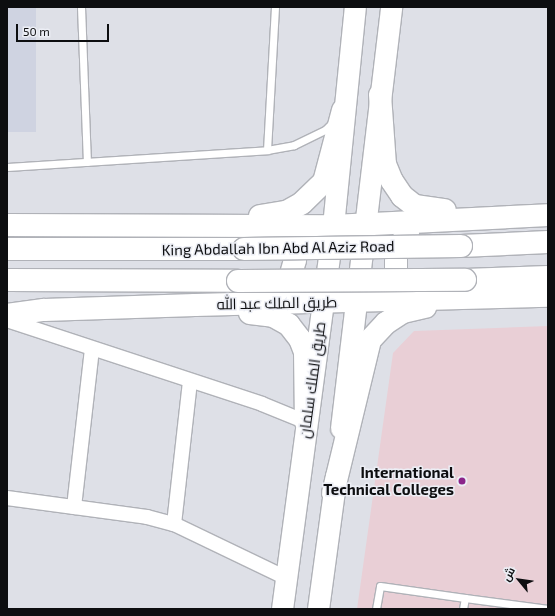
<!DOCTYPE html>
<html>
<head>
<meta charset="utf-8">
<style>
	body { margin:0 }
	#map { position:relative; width:555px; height:616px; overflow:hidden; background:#dee0e7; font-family:"Exo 2",Cairo,sans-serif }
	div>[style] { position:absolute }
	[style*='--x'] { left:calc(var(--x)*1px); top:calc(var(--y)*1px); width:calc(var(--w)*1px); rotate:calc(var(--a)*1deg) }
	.built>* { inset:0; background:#cfd3e1; transform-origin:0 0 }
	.education>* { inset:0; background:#e9cfd6 }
	.roads { filter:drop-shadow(1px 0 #b0b2b8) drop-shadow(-1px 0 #b0b2b8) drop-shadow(0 1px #b0b2b8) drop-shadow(0 -1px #b0b2b8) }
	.lane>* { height:7px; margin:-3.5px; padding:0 3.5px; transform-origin:3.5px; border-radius:3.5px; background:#fff }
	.street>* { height:14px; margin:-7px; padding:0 7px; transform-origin:7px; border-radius:7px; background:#fff }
	.secondary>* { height:21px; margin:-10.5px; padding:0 10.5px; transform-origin:10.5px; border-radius:10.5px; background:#fff }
	.primary>* { height:22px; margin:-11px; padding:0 11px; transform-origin:11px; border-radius:11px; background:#fff }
	.highway>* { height:22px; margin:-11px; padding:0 11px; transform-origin:11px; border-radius:11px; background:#fff }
	.bridges { filter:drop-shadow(1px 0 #b0b2b8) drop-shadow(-1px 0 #b0b2b8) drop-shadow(0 1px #b0b2b8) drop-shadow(0 -1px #b0b2b8) }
	.highway-bridge>* { height:22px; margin:-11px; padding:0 11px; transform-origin:11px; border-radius:11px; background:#fff }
	.dots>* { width:11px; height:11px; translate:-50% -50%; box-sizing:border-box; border:2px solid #eceef5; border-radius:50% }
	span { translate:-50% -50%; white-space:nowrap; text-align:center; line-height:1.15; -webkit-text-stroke:3px #eceef5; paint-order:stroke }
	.street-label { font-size:15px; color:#0d0e10 }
	.poi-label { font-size:15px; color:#0d0e10; font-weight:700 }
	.right { translate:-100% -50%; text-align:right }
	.frame { position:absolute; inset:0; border:8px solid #0d0e10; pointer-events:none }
	.north { position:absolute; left:499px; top:560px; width:40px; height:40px; -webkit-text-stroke:3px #eceef5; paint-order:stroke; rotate:299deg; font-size:11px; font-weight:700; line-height:16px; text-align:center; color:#0d0e10 }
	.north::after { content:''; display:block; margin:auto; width:14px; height:18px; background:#0d0e10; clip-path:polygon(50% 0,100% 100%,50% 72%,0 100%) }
	.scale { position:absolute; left:16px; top:24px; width:93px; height:18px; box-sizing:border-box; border:2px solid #0d0e10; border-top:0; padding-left:5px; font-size:12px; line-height:14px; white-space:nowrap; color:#0d0e10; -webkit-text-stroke:3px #eceef5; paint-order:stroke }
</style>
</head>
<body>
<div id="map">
	<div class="built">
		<i style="left:7px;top:7px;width:29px;height:125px"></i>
	</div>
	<div class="education">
		<i style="clip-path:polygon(548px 326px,548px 609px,357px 609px,393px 353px,414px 331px)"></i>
	</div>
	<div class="roads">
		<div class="lane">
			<i style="--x:81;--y:7;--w:155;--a:87.8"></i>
			<i style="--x:275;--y:7;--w:143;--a:93.2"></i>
			<i style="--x:267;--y:150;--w:27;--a:-10"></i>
			<i style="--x:294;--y:145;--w:34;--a:-26"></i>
			<i style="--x:325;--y:130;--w:10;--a:-45"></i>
			<i style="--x:7;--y:167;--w:261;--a:-3.7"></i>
			<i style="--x:376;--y:609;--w:23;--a:-80"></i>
			<i style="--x:380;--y:586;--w:86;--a:8"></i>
			<i style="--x:463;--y:609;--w:11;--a:-80"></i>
			<i style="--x:465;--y:598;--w:84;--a:7.5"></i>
		</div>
		<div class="street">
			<i style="--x:7;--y:320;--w:268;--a:18.2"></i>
			<i style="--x:262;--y:404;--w:48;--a:22.2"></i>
			<i style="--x:7;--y:498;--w:141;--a:7.7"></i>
			<i style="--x:147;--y:517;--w:28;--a:15"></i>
			<i style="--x:174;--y:524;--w:124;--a:25.7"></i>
			<i style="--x:74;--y:507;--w:159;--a:-83.5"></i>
			<i style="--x:174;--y:524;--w:144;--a:-83.6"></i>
		</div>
		<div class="secondary">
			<i style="--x:341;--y:428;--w:424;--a:-83.2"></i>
			<i style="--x:282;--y:609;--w:386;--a:-82.4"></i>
			<i style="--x:333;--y:226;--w:220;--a:-84.3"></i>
			<i style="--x:318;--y:609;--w:135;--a:-82.3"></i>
		</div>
		<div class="primary">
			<i style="--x:380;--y:95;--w:69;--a:85.9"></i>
			<i style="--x:385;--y:164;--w:18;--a:68"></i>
			<i style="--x:392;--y:181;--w:18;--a:56"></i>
			<i style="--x:402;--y:196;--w:16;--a:38"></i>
			<i style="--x:415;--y:206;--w:30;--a:8"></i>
			<i style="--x:260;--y:216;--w:26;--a:-9"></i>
			<i style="--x:286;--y:212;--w:18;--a:-29"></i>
			<i style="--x:302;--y:203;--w:30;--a:-44"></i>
			<i style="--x:324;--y:182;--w:74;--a:-75.2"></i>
			<i style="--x:7;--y:225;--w:326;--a:0.2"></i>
			<i style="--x:333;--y:226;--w:215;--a:-2.9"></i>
			<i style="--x:408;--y:233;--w:22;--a:124"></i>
			<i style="--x:396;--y:251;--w:25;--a:90"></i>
			<i style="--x:396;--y:276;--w:22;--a:43"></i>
			<i style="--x:275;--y:292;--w:6;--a:-9"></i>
			<i style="--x:281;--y:291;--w:13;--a:-51"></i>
			<i style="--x:289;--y:281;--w:22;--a:-74"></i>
			<i style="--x:295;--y:260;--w:25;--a:-111"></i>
			<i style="--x:286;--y:237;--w:7;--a:-153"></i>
			<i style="--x:250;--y:313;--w:23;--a:7"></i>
			<i style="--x:273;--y:316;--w:18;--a:29"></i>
			<i style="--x:289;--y:325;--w:18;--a:52"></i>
			<i style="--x:300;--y:339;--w:14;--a:69"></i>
			<i style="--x:305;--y:352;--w:70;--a:89.2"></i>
			<i style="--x:7;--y:315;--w:37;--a:-8"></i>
			<i style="--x:44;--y:310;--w:151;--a:-1.9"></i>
			<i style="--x:195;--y:305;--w:353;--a:-1.5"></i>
			<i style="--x:333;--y:493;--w:157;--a:-76.4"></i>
			<i style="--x:370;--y:340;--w:23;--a:-47"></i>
			<i style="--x:386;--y:323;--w:20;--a:-33"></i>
			<i style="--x:403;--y:312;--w:23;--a:-13"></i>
		</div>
		<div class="highway">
			<i style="--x:461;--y:246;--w:87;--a:-2.6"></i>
			<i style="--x:7;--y:249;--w:237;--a:0"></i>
			<i style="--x:7;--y:280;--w:231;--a:0.2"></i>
			<i style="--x:465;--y:280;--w:83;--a:-2.1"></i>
		</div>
	</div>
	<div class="bridges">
		<div class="highway-bridge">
			<i style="--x:244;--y:249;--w:217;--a:-0.8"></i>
			<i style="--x:238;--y:281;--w:227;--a:-0.3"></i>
		</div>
	</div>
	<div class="dots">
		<i style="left:462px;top:481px;background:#8b248a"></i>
	</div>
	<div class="street-label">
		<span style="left:278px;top:248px;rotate:-1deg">King Abdallah Ibn Abd Al Aziz Road</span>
		<span style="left:277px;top:303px;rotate:-1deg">طريق الملك عبد الله</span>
		<span style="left:312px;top:380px;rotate:-82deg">طريق الملك سلمان</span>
	</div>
	<div class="poi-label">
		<span class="right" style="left:454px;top:481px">International<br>Technical Colleges</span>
	</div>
	<div class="frame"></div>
	<div class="north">ش</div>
	<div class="scale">50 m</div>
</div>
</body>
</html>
